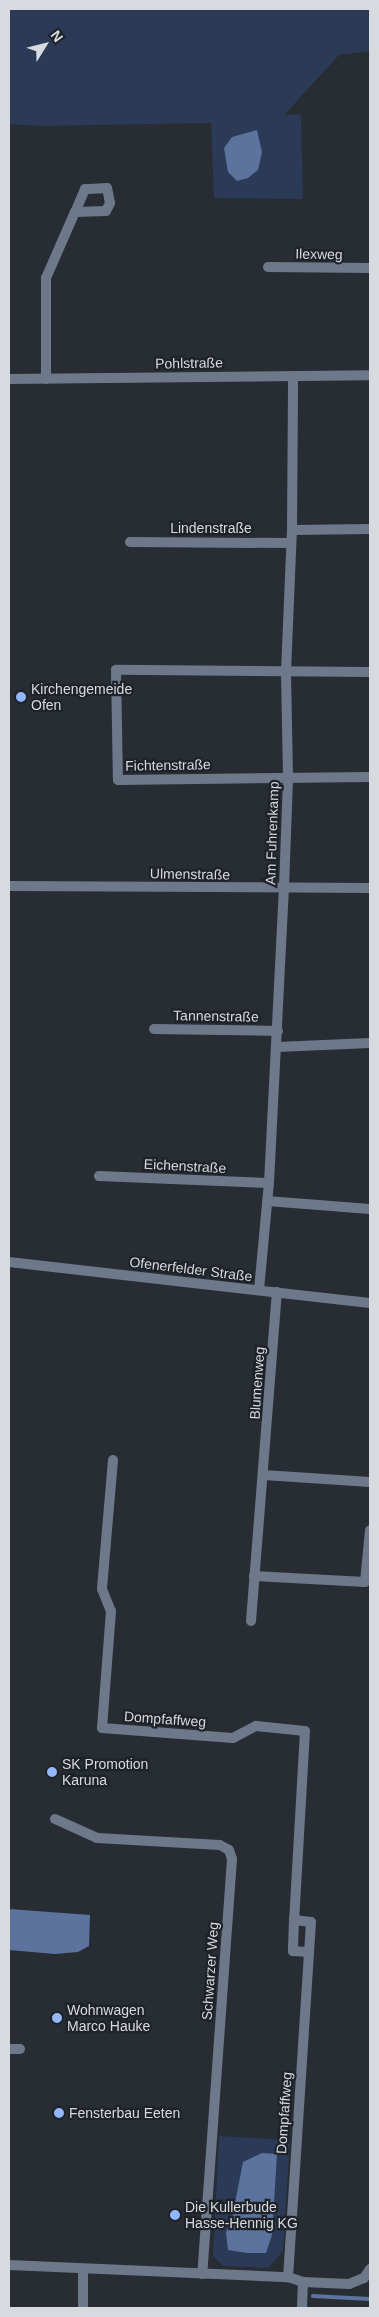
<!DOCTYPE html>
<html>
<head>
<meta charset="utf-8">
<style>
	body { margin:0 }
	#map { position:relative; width:379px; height:2317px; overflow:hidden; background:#282c33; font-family:Arial,sans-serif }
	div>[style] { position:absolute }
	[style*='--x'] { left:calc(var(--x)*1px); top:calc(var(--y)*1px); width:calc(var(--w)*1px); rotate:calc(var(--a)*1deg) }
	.green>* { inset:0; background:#2a3a57 }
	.water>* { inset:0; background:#5c739d }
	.stream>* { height:4px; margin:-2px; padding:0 2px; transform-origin:2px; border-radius:2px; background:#5c739d }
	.minor>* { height:10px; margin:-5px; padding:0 5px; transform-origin:5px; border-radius:5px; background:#6d788b }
	.tertiary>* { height:10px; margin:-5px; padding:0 5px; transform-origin:5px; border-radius:5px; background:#6d788b }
	.dots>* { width:14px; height:14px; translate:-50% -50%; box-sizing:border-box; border:2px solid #1e2229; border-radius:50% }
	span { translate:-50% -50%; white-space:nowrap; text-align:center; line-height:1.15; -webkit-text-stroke:4.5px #1e2229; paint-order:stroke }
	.street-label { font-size:14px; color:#d7dadf }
	.poi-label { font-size:14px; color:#d7dadf }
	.left { translate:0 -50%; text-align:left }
	.frame { position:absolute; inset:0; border:10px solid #d7dadf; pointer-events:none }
	.north { position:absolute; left:20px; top:20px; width:50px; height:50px; -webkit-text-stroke:4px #1e2229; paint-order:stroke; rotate:54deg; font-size:14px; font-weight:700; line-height:20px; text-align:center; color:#d7dadf }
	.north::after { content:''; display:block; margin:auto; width:18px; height:22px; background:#d7dadf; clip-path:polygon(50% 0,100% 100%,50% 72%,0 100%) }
</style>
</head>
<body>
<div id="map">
	<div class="green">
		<i style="clip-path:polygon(9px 9px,370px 9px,370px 51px,339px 55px,284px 115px,301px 114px,303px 199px,214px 198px,211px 123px,40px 126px,9px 124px)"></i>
		<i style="clip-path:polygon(219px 2136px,290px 2140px,283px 2251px,268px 2268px,223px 2266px,213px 2256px)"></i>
	</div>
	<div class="water">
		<i style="clip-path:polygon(257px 130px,262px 152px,258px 170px,248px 178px,237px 181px,228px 172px,224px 148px,232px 137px)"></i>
		<i style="clip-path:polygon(9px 1909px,90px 1915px,89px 1946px,78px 1952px,55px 1954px,9px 1950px)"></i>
		<i style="clip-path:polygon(262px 2153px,277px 2154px,272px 2235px,266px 2253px,247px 2253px,228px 2250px,226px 2233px,232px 2218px,243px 2162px)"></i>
	</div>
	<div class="stream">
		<i style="--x:313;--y:2296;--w:57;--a:3"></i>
	</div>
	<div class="minor">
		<i style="--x:268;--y:267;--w:102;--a:0.6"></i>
		<i style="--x:9;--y:379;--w:361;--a:-0.6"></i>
		<i style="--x:46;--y:379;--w:101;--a:-90"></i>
		<i style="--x:46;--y:278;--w:72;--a:-66.3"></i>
		<i style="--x:75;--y:212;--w:31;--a:-2"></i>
		<i style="--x:106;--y:211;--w:9;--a:-63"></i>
		<i style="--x:110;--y:203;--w:15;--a:-101"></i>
		<i style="--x:107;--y:188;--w:22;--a:177"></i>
		<i style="--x:85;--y:189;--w:25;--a:113"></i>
		<i style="--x:292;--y:530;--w:78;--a:-0.7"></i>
		<i style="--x:130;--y:542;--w:161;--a:0.4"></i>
		<i style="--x:370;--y:672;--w:254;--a:-179.5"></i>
		<i style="--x:116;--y:670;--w:110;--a:89"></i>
		<i style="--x:118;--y:780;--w:252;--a:-0.7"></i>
		<i style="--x:9;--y:886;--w:361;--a:0.3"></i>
		<i style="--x:154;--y:1029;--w:124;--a:0.9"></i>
		<i style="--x:277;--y:1047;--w:93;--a:-2.5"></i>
		<i style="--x:99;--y:1176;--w:170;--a:2.4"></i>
		<i style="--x:267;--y:1201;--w:103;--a:4.4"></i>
		<i style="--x:259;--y:1290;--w:107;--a:-84.7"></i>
		<i style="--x:269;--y:1183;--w:295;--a:-87.1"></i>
		<i style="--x:284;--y:888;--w:111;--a:-87.9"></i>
		<i style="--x:288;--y:777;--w:105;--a:-91.1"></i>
		<i style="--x:286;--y:672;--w:142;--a:-87.6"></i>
		<i style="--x:292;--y:530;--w:154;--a:-89.6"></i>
		<i style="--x:113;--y:1460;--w:129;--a:94.9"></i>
		<i style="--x:102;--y:1589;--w:24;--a:68"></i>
		<i style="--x:111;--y:1611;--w:117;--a:94.4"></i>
		<i style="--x:102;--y:1728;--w:131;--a:4.4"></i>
		<i style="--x:233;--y:1738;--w:26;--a:-28"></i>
		<i style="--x:256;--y:1726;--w:49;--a:5.8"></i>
		<i style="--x:305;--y:1731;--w:189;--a:93.3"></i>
		<i style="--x:294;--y:1920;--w:17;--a:7"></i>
		<i style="--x:311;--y:1922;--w:356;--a:93.7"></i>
		<i style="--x:264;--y:1475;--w:106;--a:3.8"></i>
		<i style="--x:254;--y:1576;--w:111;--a:3.1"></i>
		<i style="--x:365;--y:1582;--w:52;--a:-84.5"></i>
		<i style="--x:251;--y:1621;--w:330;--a:-85.5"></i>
		<i style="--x:55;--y:1819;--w:46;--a:24.3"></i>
		<i style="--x:97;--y:1838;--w:123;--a:3.3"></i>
		<i style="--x:220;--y:1845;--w:10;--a:29"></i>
		<i style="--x:229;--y:1850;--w:9;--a:72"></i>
		<i style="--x:232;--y:1859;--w:416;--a:94.1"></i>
		<i style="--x:294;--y:1920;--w:31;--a:92"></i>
		<i style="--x:293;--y:1951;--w:16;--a:4"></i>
		<i style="--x:9;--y:2049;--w:11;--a:0"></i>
		<i style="--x:9;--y:2265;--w:279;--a:2.5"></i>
		<i style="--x:288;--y:2277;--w:16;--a:18"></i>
		<i style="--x:303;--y:2282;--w:46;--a:2.5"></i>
		<i style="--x:349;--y:2284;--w:16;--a:-22"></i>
		<i style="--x:364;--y:2278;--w:11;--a:-56"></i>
		<i style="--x:83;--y:2269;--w:39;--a:90"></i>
		<i style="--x:302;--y:2308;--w:26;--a:-88"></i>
	</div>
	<div class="tertiary">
		<i style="--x:9;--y:1262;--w:363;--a:6.5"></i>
	</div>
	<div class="dots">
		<i style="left:21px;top:697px;background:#92b7fd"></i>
		<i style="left:52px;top:1772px;background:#92b7fd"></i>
		<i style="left:57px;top:2018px;background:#92b7fd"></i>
		<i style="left:59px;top:2113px;background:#92b7fd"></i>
		<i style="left:175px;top:2215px;background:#92b7fd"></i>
	</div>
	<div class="street-label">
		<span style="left:319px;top:254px;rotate:1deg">Ilexweg</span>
		<span style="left:189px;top:363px;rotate:-1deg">Pohlstraße</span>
		<span style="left:211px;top:528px">Lindenstraße</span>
		<span style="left:168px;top:765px;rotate:-1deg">Fichtenstraße</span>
		<span style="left:272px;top:833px;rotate:-88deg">Am Fuhrenkamp</span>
		<span style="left:190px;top:874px;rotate:1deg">Ulmenstraße</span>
		<span style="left:216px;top:1016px;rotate:1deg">Tannenstraße</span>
		<span style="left:185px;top:1166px;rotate:3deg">Eichenstraße</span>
		<span style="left:191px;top:1269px;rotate:7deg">Ofenerfelder Straße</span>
		<span style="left:257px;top:1383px;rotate:-86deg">Blumenweg</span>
		<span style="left:165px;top:1719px;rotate:4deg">Dompfaffweg</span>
		<span style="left:210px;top:1971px;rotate:-86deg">Schwarzer Weg</span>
		<span style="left:284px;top:2113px;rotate:-86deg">Dompfaffweg</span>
	</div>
	<div class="poi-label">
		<span class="left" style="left:31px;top:697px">Kirchengemeide<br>Ofen</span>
		<span class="left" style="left:62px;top:1772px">SK Promotion<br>Karuna</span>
		<span class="left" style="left:67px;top:2018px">Wohnwagen<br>Marco Hauke</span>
		<span class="left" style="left:69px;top:2113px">Fensterbau Eeten</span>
		<span class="left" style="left:185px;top:2215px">Die Kullerbude<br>Hasse-Hennig KG</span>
	</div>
	<div class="frame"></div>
	<div class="north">N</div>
</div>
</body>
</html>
